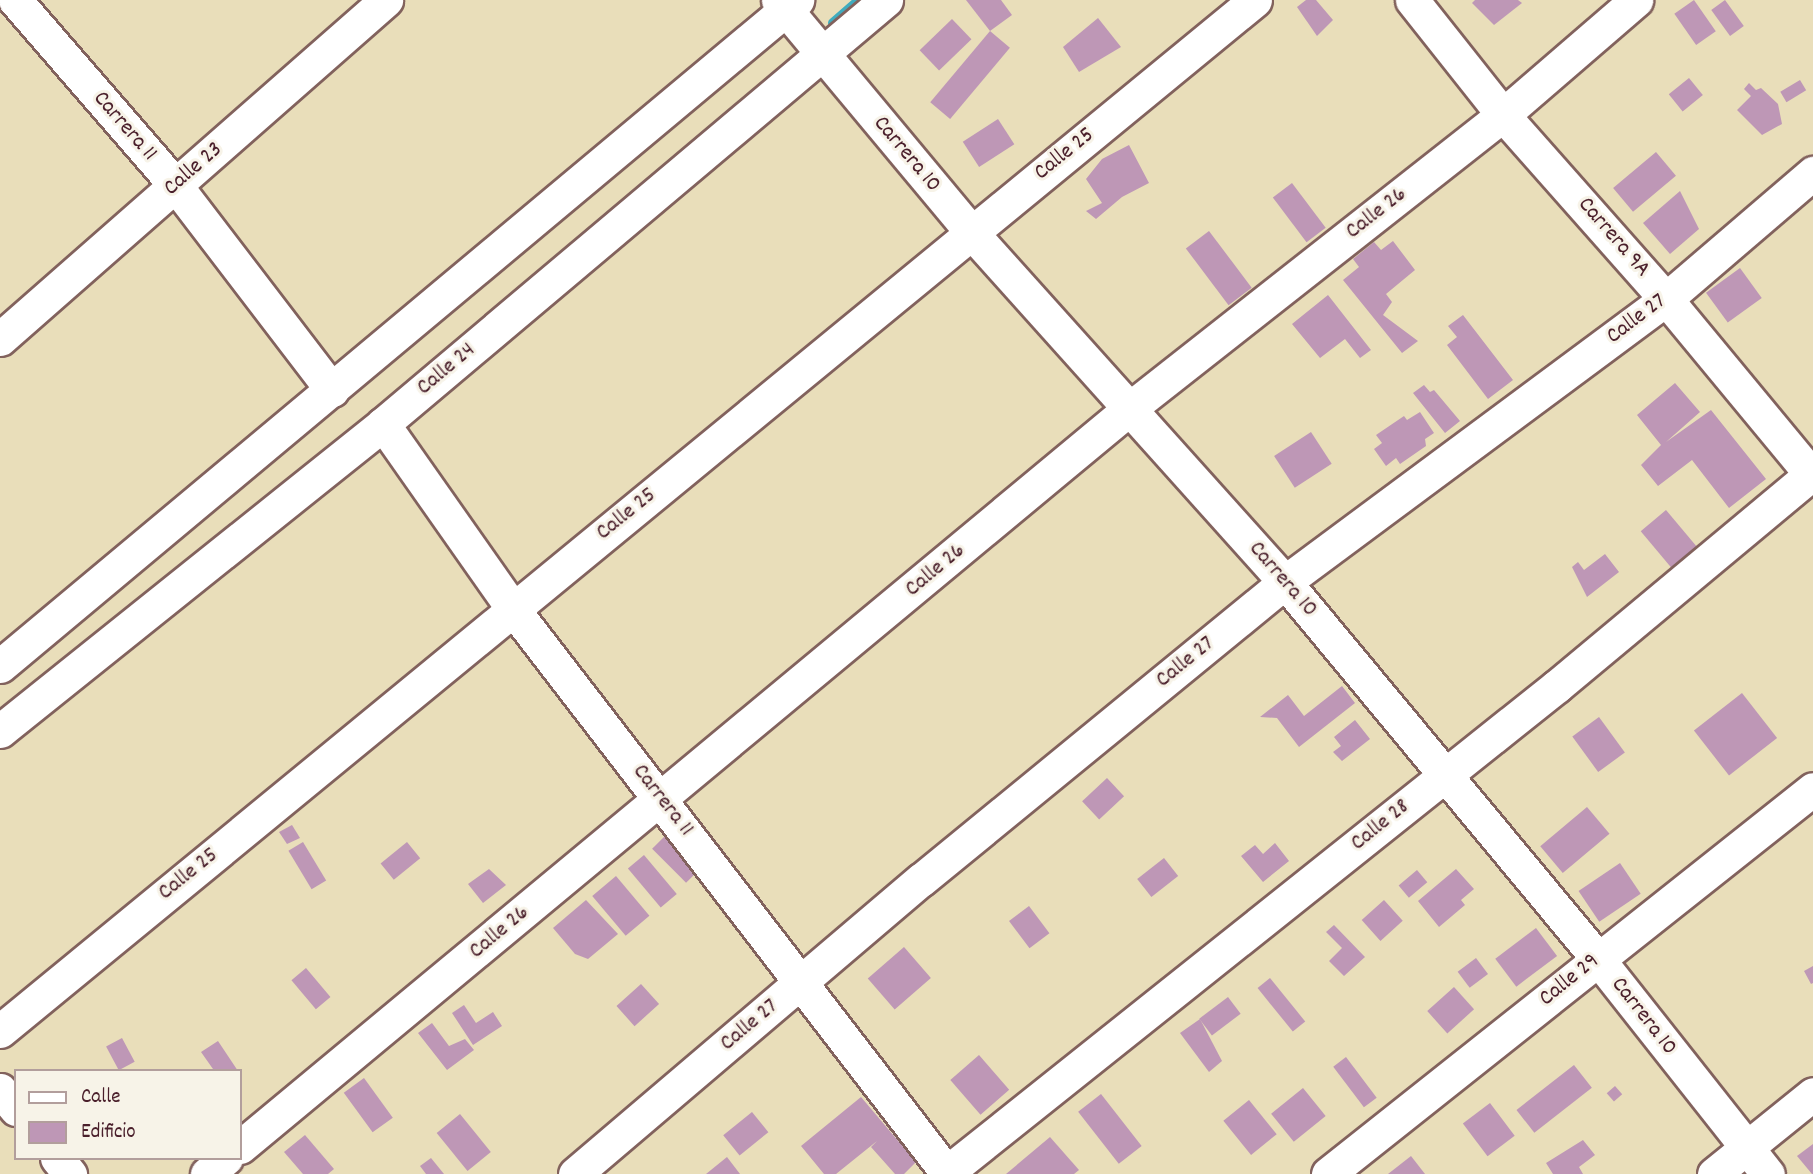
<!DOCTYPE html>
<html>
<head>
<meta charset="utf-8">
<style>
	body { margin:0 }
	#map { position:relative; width:1813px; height:1174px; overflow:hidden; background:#e9deba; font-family:Dekko,sans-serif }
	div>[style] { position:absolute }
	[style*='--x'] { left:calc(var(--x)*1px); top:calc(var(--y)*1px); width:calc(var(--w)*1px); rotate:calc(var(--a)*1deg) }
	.stream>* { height:10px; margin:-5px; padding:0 5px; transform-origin:5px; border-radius:5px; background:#40acbe }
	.building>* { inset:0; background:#be97b6; transform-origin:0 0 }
	.roads { filter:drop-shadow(2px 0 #82625d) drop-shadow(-2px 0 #82625d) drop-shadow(0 2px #82625d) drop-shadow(0 -2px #82625d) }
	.minor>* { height:33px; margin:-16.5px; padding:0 16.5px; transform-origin:16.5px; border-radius:16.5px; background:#fff }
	span { translate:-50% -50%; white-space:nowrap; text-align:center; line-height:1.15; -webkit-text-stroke:6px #f7f3e8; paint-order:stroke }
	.street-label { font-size:23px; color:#4a1f2b }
	.legend { position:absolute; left:14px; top:1069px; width:228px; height:91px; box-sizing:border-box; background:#f7f3e8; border:2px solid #b29e9c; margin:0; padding:9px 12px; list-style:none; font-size:21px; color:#4a1f2b }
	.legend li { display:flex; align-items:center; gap:14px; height:35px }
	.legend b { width:35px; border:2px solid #b29e9c }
</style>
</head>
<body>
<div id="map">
	<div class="stream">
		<i style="--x:833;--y:23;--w:35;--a:-41"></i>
	</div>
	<div class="building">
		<i style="clip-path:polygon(966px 0,1001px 0,1012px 15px,990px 31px)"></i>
		<i style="clip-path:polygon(1306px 0,1316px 0,1333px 20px,1317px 36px,1297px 7px)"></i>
		<i style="clip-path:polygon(1475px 0,1518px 0,1522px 3px,1494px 25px,1472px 3px)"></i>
		<i style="left:1694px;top:0;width:38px;height:24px;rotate:55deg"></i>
		<i style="left:1725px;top:0;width:32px;height:17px;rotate:54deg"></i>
		<i style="clip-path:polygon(1098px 18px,1121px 47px,1079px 72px,1063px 47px)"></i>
		<i style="left:952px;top:19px;width:28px;height:45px;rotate:46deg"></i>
		<i style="left:990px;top:31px;width:26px;height:93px;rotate:40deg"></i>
		<i style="left:1689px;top:78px;width:22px;height:26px;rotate:51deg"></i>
		<i style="left:1800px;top:80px;width:12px;height:23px;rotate:59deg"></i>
		<i style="clip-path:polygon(1749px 83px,1756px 90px,1761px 88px,1778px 104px,1782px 124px,1762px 135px,1737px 110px,1751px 96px,1744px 89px)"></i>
		<i style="left:998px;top:119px;width:30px;height:42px;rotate:57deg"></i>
		<i style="clip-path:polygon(1129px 145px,1149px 183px,1122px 197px,1096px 219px,1086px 211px,1102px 203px,1086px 179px,1102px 159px)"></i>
		<i style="left:1656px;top:152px;width:31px;height:56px;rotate:50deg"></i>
		<i style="left:1292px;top:183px;width:56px;height:24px;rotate:53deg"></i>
		<i style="clip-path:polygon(1680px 191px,1699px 229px,1670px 254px,1643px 223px)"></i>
		<i style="left:1209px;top:231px;width:71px;height:29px;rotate:53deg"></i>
		<i style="clip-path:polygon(1393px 241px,1415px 270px,1386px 294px,1392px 302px,1383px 315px,1418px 341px,1402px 353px,1343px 280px,1359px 267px,1353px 259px,1374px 242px,1381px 250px)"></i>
		<i style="left:1740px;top:268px;width:37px;height:42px;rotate:54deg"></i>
		<i style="clip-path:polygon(1328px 295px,1371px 350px,1360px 358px,1345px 339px,1320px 358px,1292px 324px)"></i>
		<i style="clip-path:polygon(1463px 315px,1513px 380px,1488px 399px,1447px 345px,1457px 337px,1448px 326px)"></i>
		<i style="clip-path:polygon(1675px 383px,1700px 412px,1666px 442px,1711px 410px,1766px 479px,1729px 508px,1692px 460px,1658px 486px,1641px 465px,1661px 445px,1637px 415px)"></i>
		<i style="clip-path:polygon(1424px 385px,1430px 392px,1434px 390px,1460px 421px,1445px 433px,1413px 393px)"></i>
		<i style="clip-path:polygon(1420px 412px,1434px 433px,1425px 439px,1426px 446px,1400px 464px,1396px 458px,1386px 466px,1374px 449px,1382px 443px,1376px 435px,1404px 416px,1407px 420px)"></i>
		<i style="left:1311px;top:432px;width:38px;height:44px;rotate:57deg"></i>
		<i style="left:1666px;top:510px;width:48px;height:33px;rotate:50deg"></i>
		<i style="clip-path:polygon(1605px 554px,1619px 572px,1587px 597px,1572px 567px,1578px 562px,1584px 570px)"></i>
		<i style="clip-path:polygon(1342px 686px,1355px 703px,1299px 747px,1277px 718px,1260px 717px,1288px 695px,1304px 716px)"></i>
		<i style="left:1742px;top:693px;width:57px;height:61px;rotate:52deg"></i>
		<i style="left:1599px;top:717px;width:44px;height:33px;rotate:54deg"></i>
		<i style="clip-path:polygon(1355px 720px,1370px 739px,1342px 761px,1333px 752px,1341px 746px,1334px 737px)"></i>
		<i style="left:1107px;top:778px;width:25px;height:34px;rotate:47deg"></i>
		<i style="left:1587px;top:807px;width:35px;height:61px;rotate:50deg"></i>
		<i style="clip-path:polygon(292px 825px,300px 838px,287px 844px,279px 832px)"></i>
		<i style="left:667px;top:834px;width:48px;height:21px;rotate:45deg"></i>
		<i style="left:303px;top:842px;width:45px;height:17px;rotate:59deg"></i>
		<i style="left:407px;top:842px;width:21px;height:34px;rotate:51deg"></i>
		<i style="clip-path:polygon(1275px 843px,1289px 861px,1263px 882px,1241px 856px,1255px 845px,1263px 854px)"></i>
		<i style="left:644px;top:855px;width:51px;height:21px;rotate:50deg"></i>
		<i style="left:1164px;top:858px;width:23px;height:34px;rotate:52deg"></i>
		<i style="left:1620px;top:863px;width:37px;height:50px;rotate:56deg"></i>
		<i style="clip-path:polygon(489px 869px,506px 885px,483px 903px,468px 884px)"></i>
		<i style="clip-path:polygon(1456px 869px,1474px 889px,1461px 900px,1465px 905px,1439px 927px,1418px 901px)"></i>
		<i style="left:1417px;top:870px;width:16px;height:24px;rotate:50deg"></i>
		<i style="left:616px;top:876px;width:52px;height:31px;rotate:50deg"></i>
		<i style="clip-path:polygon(586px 900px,618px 934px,588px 959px,575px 954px,553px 928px)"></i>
		<i style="left:1384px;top:900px;width:28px;height:30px;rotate:48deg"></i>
		<i style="left:1029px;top:906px;width:34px;height:25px;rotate:53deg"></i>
		<i style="clip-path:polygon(1334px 925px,1365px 957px,1344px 976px,1329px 961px,1342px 948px,1326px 932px)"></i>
		<i style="left:1536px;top:928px;width:35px;height:51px;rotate:53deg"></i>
		<i style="left:904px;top:947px;width:41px;height:48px;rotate:49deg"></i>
		<i style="left:1476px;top:958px;width:20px;height:23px;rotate:53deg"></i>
		<i style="clip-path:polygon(1813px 966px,1813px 983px,1811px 984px,1804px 971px)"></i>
		<i style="left:306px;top:968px;width:38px;height:19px;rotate:50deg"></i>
		<i style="left:1270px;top:978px;width:56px;height:16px;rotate:51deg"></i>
		<i style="left:641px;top:984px;width:27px;height:33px;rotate:48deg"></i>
		<i style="left:1454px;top:987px;width:30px;height:36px;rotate:48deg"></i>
		<i style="left:1228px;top:997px;width:21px;height:36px;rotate:53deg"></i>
		<i style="clip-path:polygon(464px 1005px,476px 1023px,493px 1012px,502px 1026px,473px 1045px,452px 1013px)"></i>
		<i style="clip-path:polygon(1200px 1019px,1222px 1061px,1209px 1072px,1180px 1033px)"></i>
		<i style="clip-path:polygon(432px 1023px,449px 1046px,465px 1039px,474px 1050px,447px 1070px,418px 1033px)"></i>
		<i style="left:122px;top:1038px;width:27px;height:18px;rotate:62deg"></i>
		<i style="clip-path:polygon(218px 1041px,238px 1071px,210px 1071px,213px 1069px,201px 1052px)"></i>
		<i style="left:979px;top:1055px;width:46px;height:38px;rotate:49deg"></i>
		<i style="left:1346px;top:1057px;width:51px;height:16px;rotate:53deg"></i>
		<i style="left:1574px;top:1065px;width:29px;height:73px;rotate:52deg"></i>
		<i style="left:364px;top:1078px;width:49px;height:25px;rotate:54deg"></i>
		<i style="left:1615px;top:1086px;width:11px;height:11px;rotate:49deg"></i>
		<i style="left:1303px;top:1088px;width:36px;height:41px;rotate:51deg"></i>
		<i style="left:1101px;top:1094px;width:66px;height:29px;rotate:52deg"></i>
		<i style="clip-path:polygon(861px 1097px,916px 1162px,904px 1174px,895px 1174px,871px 1147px,877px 1141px,836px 1174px,824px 1174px,801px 1146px)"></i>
		<i style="left:1249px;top:1100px;width:44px;height:33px;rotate:51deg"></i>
		<i style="left:1490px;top:1103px;width:41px;height:34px;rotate:53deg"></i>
		<i style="left:752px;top:1112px;width:26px;height:37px;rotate:51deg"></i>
		<i style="left:460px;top:1114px;width:49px;height:30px;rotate:51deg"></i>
		<i style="clip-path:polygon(305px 1135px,334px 1169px,328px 1174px,303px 1174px,284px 1152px)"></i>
		<i style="clip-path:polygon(1050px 1137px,1079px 1170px,1074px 1174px,1006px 1174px)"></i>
		<i style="clip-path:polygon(1583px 1140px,1595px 1155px,1579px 1167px,1583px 1174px,1553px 1174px,1546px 1163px)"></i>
		<i style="clip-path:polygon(1813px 1144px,1813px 1174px,1812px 1174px,1797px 1156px)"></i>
		<i style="clip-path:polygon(1411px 1156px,1425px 1174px,1388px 1174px)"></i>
		<i style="clip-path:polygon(727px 1157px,740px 1174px,706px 1174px)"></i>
		<i style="clip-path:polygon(431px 1158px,444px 1174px,426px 1174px,420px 1166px)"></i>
	</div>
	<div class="roads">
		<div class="minor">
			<i style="--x:15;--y:0;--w:246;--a:49.1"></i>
			<i style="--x:176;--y:186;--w:257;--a:52.6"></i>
			<i style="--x:778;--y:0;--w:302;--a:50.2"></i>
			<i style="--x:971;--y:232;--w:470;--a:48.1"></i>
			<i style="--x:1285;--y:582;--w:490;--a:50.3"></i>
			<i style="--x:1598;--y:959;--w:274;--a:51.7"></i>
			<i style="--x:1412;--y:0;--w:147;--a:51.6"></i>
			<i style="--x:1503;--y:115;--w:246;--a:48.5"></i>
			<i style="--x:1666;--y:299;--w:231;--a:50.4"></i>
			<i style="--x:0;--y:339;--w:514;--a:-41.29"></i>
			<i style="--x:383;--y:424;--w:226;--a:54.9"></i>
			<i style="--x:513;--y:609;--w:713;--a:52.41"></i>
			<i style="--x:0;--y:666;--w:1039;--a:-39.88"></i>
			<i style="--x:0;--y:731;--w:491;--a:-38.7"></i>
			<i style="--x:383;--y:424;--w:658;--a:-40.13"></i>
			<i style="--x:0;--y:1031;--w:1624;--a:-39.4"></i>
			<i style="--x:0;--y:1090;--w:25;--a:50"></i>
			<i style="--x:240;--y:1147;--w:1155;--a:-39.7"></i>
			<i style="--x:1129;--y:409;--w:476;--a:-38.2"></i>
			<i style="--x:1503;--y:115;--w:176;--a:-40.8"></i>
			<i style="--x:57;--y:1158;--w:21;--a:51"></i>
			<i style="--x:207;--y:1174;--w:25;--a:-40"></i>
			<i style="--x:575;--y:1174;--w:454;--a:-40.4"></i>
			<i style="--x:921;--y:880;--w:470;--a:-39.3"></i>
			<i style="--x:1285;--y:582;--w:475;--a:-36.6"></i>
			<i style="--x:1666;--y:299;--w:194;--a:-40.6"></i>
			<i style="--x:945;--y:1174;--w:783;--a:-38.57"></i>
			<i style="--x:1557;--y:686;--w:333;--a:-39.8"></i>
			<i style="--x:1328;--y:1174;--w:619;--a:-38.44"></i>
			<i style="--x:1714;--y:1174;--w:127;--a:-38.9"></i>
		</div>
	</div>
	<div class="street-label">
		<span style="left:124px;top:127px;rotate:49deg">Carrera 11</span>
		<span style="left:906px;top:155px;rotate:50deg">Carrera 10</span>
		<span style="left:1065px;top:155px;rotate:-39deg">Calle 25</span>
		<span style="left:194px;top:170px;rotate:-41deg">Calle 23</span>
		<span style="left:1377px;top:214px;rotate:-38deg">Calle 26</span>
		<span style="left:1613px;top:238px;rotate:49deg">Carrera 9A</span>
		<span style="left:1637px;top:320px;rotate:-37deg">Calle 27</span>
		<span style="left:447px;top:370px;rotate:-40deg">Calle 24</span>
		<span style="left:627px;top:515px;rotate:-39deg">Calle 25</span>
		<span style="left:936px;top:571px;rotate:-40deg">Calle 26</span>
		<span style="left:1282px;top:580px;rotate:49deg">Carrera 10</span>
		<span style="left:1186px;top:663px;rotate:-39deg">Calle 27</span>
		<span style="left:662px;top:801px;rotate:52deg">Carrera 11</span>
		<span style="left:1381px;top:826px;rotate:-39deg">Calle 28</span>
		<span style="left:189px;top:875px;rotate:-39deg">Calle 25</span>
		<span style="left:500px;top:933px;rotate:-40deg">Calle 26</span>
		<span style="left:1570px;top:981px;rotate:-39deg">Calle 29</span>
		<span style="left:1643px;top:1017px;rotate:52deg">Carrera 10</span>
		<span style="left:750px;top:1026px;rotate:-40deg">Calle 27</span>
	</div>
	<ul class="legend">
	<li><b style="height:9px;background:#fff"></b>Calle</li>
	<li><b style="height:19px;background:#be97b6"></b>Edificio</li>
	</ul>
</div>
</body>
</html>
